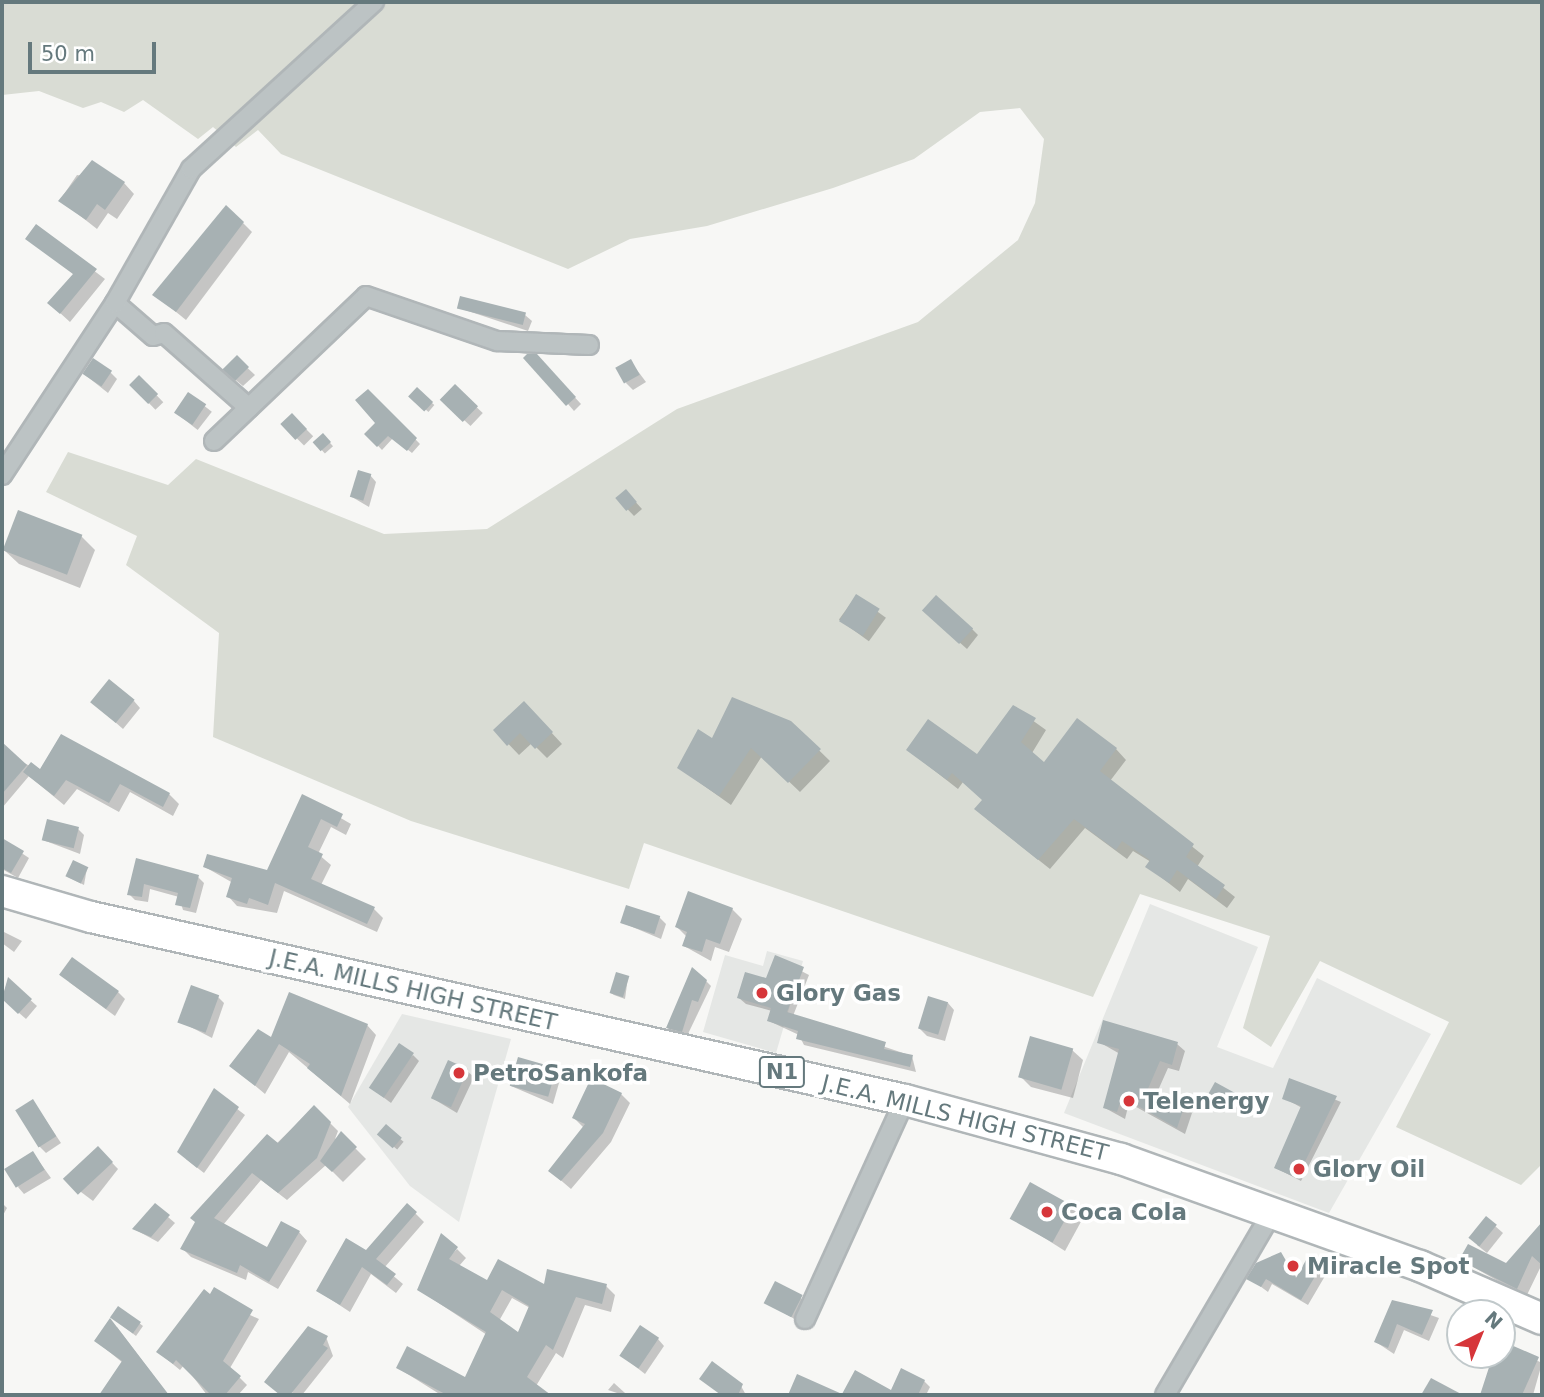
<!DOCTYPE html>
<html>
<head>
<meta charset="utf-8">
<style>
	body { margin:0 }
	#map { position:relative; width:1544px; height:1397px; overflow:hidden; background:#f7f7f5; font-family:"DejaVu Sans",sans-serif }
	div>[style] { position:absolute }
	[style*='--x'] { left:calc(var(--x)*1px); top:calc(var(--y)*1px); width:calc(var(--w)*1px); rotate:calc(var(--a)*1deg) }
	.built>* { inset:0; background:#e5e7e5 }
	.green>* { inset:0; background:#d9dcd4 }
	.shadow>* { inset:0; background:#0003; transform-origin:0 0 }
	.building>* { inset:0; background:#a7b1b3; transform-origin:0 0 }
	.roads { filter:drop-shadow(2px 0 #b0b6b8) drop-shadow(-2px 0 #b0b6b8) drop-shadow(0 2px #b0b6b8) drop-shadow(0 -2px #b0b6b8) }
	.minor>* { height:18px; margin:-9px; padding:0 9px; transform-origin:9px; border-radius:9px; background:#bcc3c4 }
	.trunk>* { height:30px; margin:-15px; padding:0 15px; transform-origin:15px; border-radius:15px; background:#fff }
	.dots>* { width:19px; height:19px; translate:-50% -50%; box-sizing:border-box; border:4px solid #fff; border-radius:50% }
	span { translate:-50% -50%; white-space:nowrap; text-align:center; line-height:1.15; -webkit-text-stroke:7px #fff; paint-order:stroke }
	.shield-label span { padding:2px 5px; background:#fff; border:2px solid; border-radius:5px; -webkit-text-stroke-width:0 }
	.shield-label { font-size:21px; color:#65797d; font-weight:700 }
	.street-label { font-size:23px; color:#65797d }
	.poi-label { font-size:23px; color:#65797d; font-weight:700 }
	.left { translate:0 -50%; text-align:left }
	.frame { position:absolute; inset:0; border:4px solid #65797d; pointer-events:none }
	.north { position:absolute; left:1446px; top:1299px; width:70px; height:70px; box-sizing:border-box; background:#fff; border:2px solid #c1c9cb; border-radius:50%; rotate:43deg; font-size:19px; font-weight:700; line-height:28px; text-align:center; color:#65797d }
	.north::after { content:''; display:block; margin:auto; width:24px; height:32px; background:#d6363a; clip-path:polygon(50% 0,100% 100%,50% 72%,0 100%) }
	.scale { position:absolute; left:28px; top:42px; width:128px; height:32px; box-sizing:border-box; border:4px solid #65797d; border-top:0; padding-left:9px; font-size:21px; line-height:24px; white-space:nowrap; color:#65797d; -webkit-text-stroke:5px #fff; paint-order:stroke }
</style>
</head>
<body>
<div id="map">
	<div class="built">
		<i style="clip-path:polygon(1150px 904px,1258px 947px,1217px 1047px,1273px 1068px,1317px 978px,1431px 1034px,1329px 1213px,1064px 1113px)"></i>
		<i style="clip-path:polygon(767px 951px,803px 961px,776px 1053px,703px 1032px,725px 955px,763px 966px)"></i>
		<i style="clip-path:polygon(402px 1014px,511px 1039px,459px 1222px,410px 1186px,348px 1107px)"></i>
	</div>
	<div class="green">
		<i style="clip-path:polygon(2px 2px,1542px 2px,1542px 1164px,1521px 1185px,1396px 1127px,1449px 1022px,1320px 961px,1271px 1047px,1243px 1028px,1270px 936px,1140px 894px,1093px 997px,644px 843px,629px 889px,411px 821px,213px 737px,219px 633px,126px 565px,137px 536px,46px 492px,68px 452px,168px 485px,196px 459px,384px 534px,487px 529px,677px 409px,918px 322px,1018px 240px,1035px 203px,1044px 139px,1020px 108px,980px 112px,914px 159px,833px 188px,707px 226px,630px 239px,568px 269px,281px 154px,258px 130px,236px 147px,213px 127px,198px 139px,143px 100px,124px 112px,101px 102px,83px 108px,39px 91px,2px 95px)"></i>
	</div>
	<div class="shadow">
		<i style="clip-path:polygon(77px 175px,124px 183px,134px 194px,117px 219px,108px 213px,97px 229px,60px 200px)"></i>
		<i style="clip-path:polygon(243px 223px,252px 232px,186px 320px,155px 295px)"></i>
		<i style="clip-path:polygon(36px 227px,105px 279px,70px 322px,49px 303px,74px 275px)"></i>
		<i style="clip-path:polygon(459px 308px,525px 315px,532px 321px,528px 331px)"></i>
		<i style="clip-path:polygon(237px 358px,255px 375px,243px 386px,232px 377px)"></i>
		<i style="clip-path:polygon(631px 362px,646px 382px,633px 390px,626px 383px)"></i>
		<i style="clip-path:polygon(543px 363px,581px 404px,574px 411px,568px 404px)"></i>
		<i style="clip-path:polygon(111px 373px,117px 379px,108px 393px,84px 374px)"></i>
		<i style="left:139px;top:377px;width:35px;height:11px;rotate:46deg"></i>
		<i style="left:455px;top:387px;width:38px;height:18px;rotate:43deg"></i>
		<i style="left:417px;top:390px;width:23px;height:9px;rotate:41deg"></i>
		<i style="clip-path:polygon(368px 391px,420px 444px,412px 453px,393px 438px,382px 450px,367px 434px,377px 423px)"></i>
		<i style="left:189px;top:394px;width:29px;height:23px;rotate:38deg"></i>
		<i style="left:292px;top:415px;width:30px;height:13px;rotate:45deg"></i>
		<i style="left:323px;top:435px;width:15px;height:11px;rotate:48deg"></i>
		<i style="clip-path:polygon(370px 475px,376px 482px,369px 507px,352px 497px)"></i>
		<i style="clip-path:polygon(617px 498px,632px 498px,642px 509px,634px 516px)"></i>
		<i style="clip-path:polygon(81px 536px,95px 550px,80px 588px,19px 564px,4px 550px)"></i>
		<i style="left:856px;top:596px;width:37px;height:29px;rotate:36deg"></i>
		<i style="clip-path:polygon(931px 617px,972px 629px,978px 635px,967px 649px)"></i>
		<i style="clip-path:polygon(134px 701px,140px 708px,123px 729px,99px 708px)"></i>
		<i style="clip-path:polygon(524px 703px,562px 744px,547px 758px,532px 743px,519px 755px,495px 730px)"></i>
		<i style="clip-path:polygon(1014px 707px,1046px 730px,1032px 753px,1044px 764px,1116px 749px,1126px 760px,1110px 781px,1204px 856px,1197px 867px,1235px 897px,1227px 908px,1188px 879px,1180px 892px,1148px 867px,1151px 862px,1133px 851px,1127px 859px,1085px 828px,1050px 869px,987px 819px,984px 800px,963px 782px,958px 789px,908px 750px,977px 757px)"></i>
		<i style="clip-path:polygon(790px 722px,830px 761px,800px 792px,762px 756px,731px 805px,679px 768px,713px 741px)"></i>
		<i style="clip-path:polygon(61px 737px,169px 794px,179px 804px,173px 816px,130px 792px,119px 812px,77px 789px,64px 805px,29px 776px,2px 808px,2px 751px,41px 772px)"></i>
		<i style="clip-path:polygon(303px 796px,351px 824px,346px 835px,331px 827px,318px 854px,331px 865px,321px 885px,374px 909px,383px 918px,377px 932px,284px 891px,277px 913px,237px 906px,228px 896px,233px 883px,205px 867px,268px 872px)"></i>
		<i style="clip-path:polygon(78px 829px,84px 835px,80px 854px,43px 840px)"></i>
		<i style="clip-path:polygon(2px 840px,29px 858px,18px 878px,2px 869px)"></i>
		<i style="clip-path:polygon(137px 860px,198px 877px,204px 883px,196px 913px,183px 910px,179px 897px,150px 889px,148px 902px,135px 900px,129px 894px)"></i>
		<i style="clip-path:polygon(87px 868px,84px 885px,68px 877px)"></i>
		<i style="clip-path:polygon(732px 909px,742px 919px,729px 952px,715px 947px,711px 961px,684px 946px,687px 937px,677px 927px)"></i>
		<i style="clip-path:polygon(659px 917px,666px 924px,661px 939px,623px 923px)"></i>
		<i style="clip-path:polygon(2px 931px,22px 941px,14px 952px,2px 943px)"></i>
		<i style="clip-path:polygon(776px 958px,809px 975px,793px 1016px,912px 1056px,916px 1072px,804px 1045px,799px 1035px,769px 1021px,772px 1011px,746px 1004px,739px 998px,767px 980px)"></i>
		<i style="clip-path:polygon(628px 977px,625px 999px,614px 995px,611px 993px)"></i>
		<i style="clip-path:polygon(8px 980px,37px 1006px,26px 1019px,2px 998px)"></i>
		<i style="clip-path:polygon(706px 981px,711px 986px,687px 1036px,673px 1033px,668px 1028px)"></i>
		<i style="clip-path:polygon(69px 982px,118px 992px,125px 999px,115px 1016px)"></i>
		<i style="clip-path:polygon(218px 997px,224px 1003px,212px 1038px,179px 1021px)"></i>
		<i style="clip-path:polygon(948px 1003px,954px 1010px,945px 1041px,927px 1036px,920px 1029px)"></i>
		<i style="clip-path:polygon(367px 1025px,376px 1035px,350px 1104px,289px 1052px,265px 1094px,232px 1066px,272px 1040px)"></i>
		<i style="clip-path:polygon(1099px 1042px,1177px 1044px,1185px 1051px,1179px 1071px,1168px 1068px,1156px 1095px,1192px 1113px,1185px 1134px,1129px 1103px,1125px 1119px,1105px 1108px,1120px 1054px)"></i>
		<i style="clip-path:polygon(1072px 1050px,1083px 1060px,1073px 1098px,1031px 1087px,1020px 1076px)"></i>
		<i style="clip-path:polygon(413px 1055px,419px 1061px,391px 1103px,371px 1088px)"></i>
		<i style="clip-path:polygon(555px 1070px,561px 1076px,553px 1104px,511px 1086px)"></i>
		<i style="clip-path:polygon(467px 1071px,474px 1077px,457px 1113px,432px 1098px)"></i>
		<i style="clip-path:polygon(1290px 1081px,1341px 1102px,1301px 1181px,1276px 1168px,1302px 1108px,1284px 1098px)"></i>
		<i style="clip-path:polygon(214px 1091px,245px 1115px,204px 1173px,186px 1159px)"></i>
		<i style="clip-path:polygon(621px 1094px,630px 1103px,611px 1142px,571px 1189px,550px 1171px,584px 1128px,574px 1118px)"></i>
		<i style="clip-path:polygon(1236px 1096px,1234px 1107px,1214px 1097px)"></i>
		<i style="clip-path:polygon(33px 1101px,61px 1143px,46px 1153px,39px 1146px)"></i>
		<i style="clip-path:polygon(314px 1107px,338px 1131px,335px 1139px,341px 1134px,366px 1159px,343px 1182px,326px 1165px,287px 1200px,261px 1180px,223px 1225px,268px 1249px,299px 1232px,307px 1241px,278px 1289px,248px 1272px,246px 1280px,191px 1257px,183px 1249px,196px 1222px)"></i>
		<i style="left:386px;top:1127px;width:23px;height:10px;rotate:40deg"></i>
		<i style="clip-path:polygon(98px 1148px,118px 1169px,93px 1201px,69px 1183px)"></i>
		<i style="clip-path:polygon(33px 1153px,51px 1178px,24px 1194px,18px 1187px)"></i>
		<i style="clip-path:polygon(2px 1203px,7px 1208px,2px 1217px)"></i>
		<i style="clip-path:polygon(1072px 1207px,1083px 1218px,1065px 1251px,1013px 1218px)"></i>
		<i style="clip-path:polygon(415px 1213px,424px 1222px,384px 1268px,403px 1284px,396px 1293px,371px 1274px,350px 1312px,318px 1291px)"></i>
		<i style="clip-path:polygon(168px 1217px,175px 1223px,158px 1242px,134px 1229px)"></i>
		<i style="clip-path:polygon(1486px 1218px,1503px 1233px,1487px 1253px,1477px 1245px)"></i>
		<i style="clip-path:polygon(1542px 1225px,1542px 1264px,1526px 1297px,1461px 1260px,1507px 1265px)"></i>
		<i style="clip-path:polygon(evenodd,457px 1249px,466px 1258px,459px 1266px,488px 1282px,606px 1286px,615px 1295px,611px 1312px,585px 1305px,563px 1358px,556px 1353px,536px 1386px,548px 1395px,441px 1395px,398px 1368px,466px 1379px,487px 1335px,419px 1290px,457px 1249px,512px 1298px,530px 1308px,519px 1335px,499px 1321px,512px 1298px)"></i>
		<i style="clip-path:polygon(1281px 1254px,1297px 1278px,1307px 1262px,1325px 1276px,1308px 1305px,1272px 1284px,1268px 1292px,1249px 1278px)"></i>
		<i style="left:776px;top:1284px;width:38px;height:21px;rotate:30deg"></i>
		<i style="clip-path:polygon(211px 1297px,259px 1319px,230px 1368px,247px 1385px,238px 1395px,207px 1395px,184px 1365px,180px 1370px,158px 1352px)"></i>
		<i style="clip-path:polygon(1393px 1302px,1439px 1318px,1429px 1341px,1404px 1330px,1394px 1354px,1376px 1342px)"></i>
		<i style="clip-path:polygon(119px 1308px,143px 1326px,136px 1336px,115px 1320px)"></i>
		<i style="clip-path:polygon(117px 1327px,168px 1395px,101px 1395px,123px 1363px,96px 1341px)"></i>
		<i style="clip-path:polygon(326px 1337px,333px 1356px,302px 1395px,272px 1388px)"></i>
		<i style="clip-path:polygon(658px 1339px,664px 1346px,645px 1374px,622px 1356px)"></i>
		<i style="clip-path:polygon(1502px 1343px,1542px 1363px,1533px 1395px,1491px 1394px)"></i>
		<i style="clip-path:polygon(856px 1373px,891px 1393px,924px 1381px,930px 1387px,926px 1395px,843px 1395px)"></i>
		<i style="clip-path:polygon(614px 1383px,625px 1393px,623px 1395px,608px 1390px)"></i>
		<i style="clip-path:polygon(741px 1386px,746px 1395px,720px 1395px,721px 1395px)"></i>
	</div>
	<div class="building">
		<i style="clip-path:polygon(92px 160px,125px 182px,105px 210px,97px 204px,86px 220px,58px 201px)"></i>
		<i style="clip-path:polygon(226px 205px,244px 222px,176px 312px,152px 295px)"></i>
		<i style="clip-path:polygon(36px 224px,97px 269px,60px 314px,47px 303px,73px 274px,25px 239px)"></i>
		<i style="left:460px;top:296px;width:68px;height:13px;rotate:14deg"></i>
		<i style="clip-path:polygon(527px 354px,537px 354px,576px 397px,566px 406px,523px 358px)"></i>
		<i style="left:237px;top:355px;width:17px;height:21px;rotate:45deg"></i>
		<i style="left:93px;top:358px;width:23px;height:19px;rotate:34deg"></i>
		<i style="left:631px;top:359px;width:18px;height:18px;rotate:61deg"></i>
		<i style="left:139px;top:375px;width:27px;height:14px;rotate:45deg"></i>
		<i style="left:455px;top:384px;width:32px;height:22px;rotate:44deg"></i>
		<i style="left:417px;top:387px;width:22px;height:13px;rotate:43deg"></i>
		<i style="clip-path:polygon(368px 389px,417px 438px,407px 451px,388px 436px,377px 447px,364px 434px,375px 423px,355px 400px)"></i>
		<i style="left:188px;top:392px;width:22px;height:25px;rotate:34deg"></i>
		<i style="left:292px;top:413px;width:22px;height:16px;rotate:47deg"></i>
		<i style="left:323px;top:433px;width:12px;height:14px;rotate:48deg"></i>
		<i style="left:358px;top:470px;width:14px;height:28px;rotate:17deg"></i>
		<i style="left:626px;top:489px;width:17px;height:14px;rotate:50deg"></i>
		<i style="left:18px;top:510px;width:69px;height:43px;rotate:21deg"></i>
		<i style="left:856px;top:594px;width:28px;height:32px;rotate:32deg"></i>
		<i style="left:936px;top:595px;width:50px;height:21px;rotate:42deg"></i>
		<i style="left:109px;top:679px;width:33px;height:30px;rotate:39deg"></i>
		<i style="clip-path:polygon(732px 697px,791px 721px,821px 749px,788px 783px,751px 748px,719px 796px,677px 768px,698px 729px,712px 738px)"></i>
		<i style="clip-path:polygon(524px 701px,553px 732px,535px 749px,520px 733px,507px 746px,493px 730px)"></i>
		<i style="clip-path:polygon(1013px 705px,1036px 718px,1021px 742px,1044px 762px,1077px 718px,1117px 748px,1100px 771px,1194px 844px,1186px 857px,1225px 885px,1216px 899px,1177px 870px,1169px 883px,1145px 867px,1150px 860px,1122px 841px,1116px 850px,1074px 819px,1038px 860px,974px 809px,982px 800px,952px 773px,947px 780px,906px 750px,928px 719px,977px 754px)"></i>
		<i style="clip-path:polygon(61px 734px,170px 793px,163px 807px,120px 784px,109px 803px,66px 780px,54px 796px,23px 772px,31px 762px,40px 769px)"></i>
		<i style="clip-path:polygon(2px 742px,27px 765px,2px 794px)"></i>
		<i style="clip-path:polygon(302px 794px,343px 814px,337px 827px,321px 819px,308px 847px,323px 854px,311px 879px,375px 907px,367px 924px,275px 883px,268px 905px,249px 898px,247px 904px,226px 897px,232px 878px,203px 867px,207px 854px,267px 870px)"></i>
		<i style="left:47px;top:819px;width:33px;height:22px;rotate:14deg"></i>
		<i style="clip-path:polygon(2px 838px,24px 851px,11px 873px,2px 868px)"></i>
		<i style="clip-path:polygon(136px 858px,199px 875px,190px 908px,175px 905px,178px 893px,144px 884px,142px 897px,127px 895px)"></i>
		<i style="left:73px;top:860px;width:17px;height:18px;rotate:25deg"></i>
		<i style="clip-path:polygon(688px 891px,733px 908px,720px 944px,706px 939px,702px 952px,682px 946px,687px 932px,675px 927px)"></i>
		<i style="left:626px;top:905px;width:36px;height:19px;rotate:18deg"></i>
		<i style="clip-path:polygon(775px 955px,804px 967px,787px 1012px,886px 1042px,884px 1049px,913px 1055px,910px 1067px,796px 1039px,798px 1031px,767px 1021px,771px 1008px,737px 998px,745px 972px,766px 978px)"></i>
		<i style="left:72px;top:957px;width:58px;height:22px;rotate:36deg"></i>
		<i style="clip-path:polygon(692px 967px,707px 980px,698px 1002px,692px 1000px,682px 1032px,666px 1028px)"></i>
		<i style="left:616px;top:972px;width:14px;height:22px;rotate:17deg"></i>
		<i style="clip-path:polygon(8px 977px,32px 999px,18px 1014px,2px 999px)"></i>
		<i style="left:191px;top:985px;width:30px;height:40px;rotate:20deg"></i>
		<i style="clip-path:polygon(289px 992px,368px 1024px,341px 1096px,307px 1068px,310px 1064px,279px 1044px,255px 1086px,229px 1066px,258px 1029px,271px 1037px)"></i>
		<i style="left:928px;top:996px;width:21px;height:34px;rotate:17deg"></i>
		<i style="clip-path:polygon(1103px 1020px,1178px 1042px,1172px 1065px,1160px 1061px,1147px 1091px,1185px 1104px,1177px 1128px,1122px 1097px,1117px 1112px,1103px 1108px,1119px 1049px,1097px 1043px)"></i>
		<i style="left:1030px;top:1036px;width:45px;height:43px;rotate:16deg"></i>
		<i style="left:399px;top:1043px;width:18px;height:54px;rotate:34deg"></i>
		<i style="left:518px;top:1057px;width:40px;height:30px;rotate:16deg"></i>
		<i style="left:448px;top:1060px;width:22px;height:42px;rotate:24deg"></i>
		<i style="clip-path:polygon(591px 1078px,622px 1093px,603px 1133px,561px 1181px,548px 1171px,585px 1124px,572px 1118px)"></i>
		<i style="clip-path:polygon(1289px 1078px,1337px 1096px,1297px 1178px,1274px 1168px,1301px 1106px,1282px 1099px)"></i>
		<i style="left:1215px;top:1082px;width:25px;height:13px;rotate:29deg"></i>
		<i style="clip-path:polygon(214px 1088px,239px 1107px,197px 1168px,177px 1152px)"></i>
		<i style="left:33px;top:1099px;width:44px;height:21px;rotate:58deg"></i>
		<i style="clip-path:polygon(314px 1105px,331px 1122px,317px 1158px,278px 1193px,252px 1173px,214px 1218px,267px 1247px,281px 1221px,300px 1231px,269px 1282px,240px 1265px,237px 1273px,180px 1249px,195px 1222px,190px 1218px,267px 1134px,278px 1143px)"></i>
		<i style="left:386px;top:1124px;width:21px;height:14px;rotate:41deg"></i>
		<i style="clip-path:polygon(341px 1131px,357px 1147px,332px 1172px,320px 1161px)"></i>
		<i style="left:98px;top:1146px;width:22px;height:48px;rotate:47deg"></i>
		<i style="left:33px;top:1151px;width:22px;height:34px;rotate:58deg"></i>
		<i style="left:1030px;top:1182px;width:49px;height:42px;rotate:29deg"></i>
		<i style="clip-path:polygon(155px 1203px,170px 1215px,151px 1237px,132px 1229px)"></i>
		<i style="clip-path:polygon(407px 1203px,417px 1212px,376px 1259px,396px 1274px,387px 1285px,362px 1267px,340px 1305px,316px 1291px,346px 1238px,366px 1250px)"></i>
		<i style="left:1486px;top:1216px;width:14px;height:28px;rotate:39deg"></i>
		<i style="clip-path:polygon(1542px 1222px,1542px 1265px,1532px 1256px,1517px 1289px,1459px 1260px,1468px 1244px,1506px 1263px)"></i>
		<i style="clip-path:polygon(evenodd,441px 1233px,458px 1247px,449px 1259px,487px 1280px,498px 1259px,544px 1284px,547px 1269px,607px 1284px,602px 1304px,576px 1297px,553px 1350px,546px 1345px,527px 1377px,551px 1395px,447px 1395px,396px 1368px,407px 1346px,465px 1377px,486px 1332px,417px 1290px,441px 1233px,502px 1290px,529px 1306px,518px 1332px,490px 1312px,502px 1290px)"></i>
		<i style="clip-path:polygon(1281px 1252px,1296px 1278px,1306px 1260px,1320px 1268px,1301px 1300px,1266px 1279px,1261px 1287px,1246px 1279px,1256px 1263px)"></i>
		<i style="left:775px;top:1281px;width:31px;height:25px;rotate:27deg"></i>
		<i style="clip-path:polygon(214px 1287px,253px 1310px,223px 1361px,241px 1376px,225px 1395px,211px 1395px,176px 1360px,173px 1364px,156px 1352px,204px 1289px,210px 1294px)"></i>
		<i style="clip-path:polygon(1392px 1300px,1433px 1310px,1422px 1335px,1397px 1324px,1388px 1348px,1374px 1342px)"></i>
		<i style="left:118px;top:1306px;width:28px;height:14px;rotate:35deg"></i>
		<i style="clip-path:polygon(110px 1318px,169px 1395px,99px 1395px,122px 1361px,94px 1341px)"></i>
		<i style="left:640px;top:1325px;width:23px;height:37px;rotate:34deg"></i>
		<i style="clip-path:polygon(308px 1326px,328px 1336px,323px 1345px,328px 1348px,290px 1395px,280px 1395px,264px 1382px)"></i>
		<i style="clip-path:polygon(1502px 1341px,1539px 1357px,1522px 1395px,1480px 1395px,1493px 1355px,1502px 1355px)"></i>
		<i style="clip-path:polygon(712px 1361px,743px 1384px,738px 1395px,721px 1395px,699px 1379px)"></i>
		<i style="clip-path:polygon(901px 1368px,925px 1380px,918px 1395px,788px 1395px,797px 1374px,842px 1394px,855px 1370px,891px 1390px)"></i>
		<i style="clip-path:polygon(1431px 1378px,1463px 1395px,1421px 1395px)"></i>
	</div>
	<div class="roads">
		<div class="minor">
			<i style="--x:115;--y:303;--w:50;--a:41"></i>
			<i style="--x:153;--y:336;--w:11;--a:-15"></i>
			<i style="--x:164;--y:333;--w:113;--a:41.4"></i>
			<i style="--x:214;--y:441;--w:210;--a:-43.6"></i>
			<i style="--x:366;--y:296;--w:139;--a:19"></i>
			<i style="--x:497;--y:341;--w:92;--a:2.5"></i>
			<i style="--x:2;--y:475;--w:206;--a:-56.7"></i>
			<i style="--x:115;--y:303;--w:154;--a:-60.4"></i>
			<i style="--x:191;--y:169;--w:248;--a:-42.4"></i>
			<i style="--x:805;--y:1319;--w:241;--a:-65.5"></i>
			<i style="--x:1165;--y:1395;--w:213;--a:-59.6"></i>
		</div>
		<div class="trunk">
			<i style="--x:2;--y:891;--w:93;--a:16.3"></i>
			<i style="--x:91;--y:917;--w:834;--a:12.67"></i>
			<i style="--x:905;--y:1100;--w:224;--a:15.3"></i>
			<i style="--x:1121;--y:1159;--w:318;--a:19.7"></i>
			<i style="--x:1420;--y:1266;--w:133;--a:23.5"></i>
		</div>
	</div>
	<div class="dots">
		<i style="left:762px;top:993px;background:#d6363a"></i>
		<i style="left:459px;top:1073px;background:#d6363a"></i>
		<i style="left:1129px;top:1101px;background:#d6363a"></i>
		<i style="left:1299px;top:1169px;background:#d6363a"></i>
		<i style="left:1047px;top:1212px;background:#d6363a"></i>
		<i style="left:1293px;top:1266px;background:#d6363a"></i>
	</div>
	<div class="shield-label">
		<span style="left:782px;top:1072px">N1</span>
	</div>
	<div class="street-label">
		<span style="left:413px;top:990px;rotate:13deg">J.E.A. MILLS HIGH STREET</span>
		<span style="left:965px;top:1118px;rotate:14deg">J.E.A. MILLS HIGH STREET</span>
	</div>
	<div class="poi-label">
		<span class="left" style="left:776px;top:993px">Glory Gas</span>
		<span class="left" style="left:473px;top:1073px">PetroSankofa</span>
		<span class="left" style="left:1143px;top:1101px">Telenergy</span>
		<span class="left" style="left:1313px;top:1169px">Glory Oil</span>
		<span class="left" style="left:1061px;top:1212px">Coca Cola</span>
		<span class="left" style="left:1307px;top:1266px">Miracle Spot</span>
	</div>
	<div class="frame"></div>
	<div class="north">N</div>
	<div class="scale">50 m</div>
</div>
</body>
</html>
